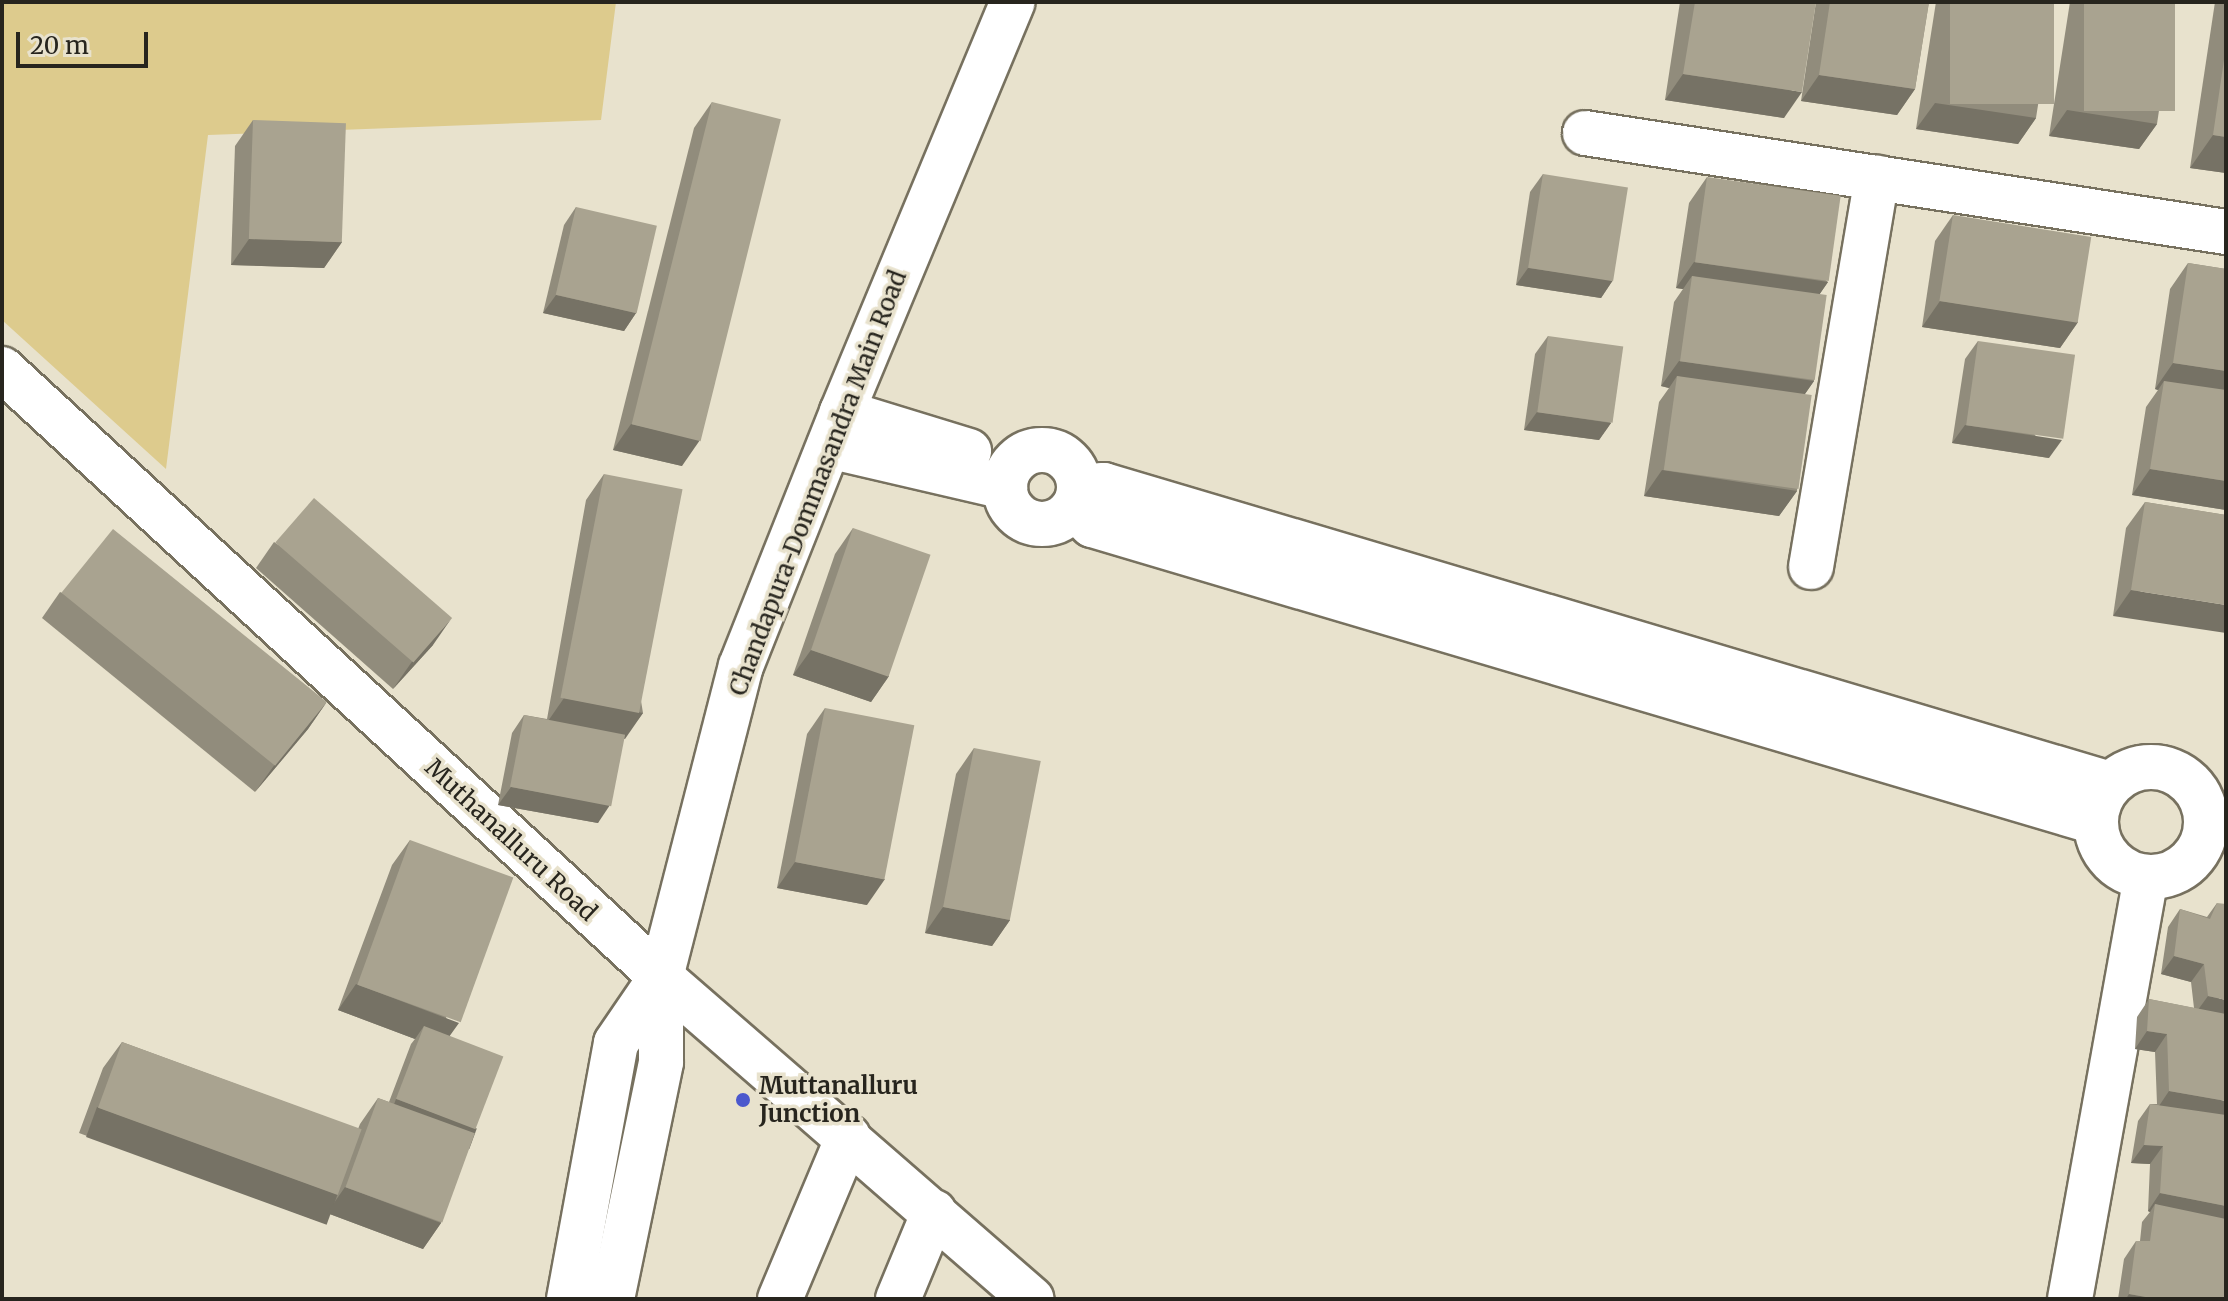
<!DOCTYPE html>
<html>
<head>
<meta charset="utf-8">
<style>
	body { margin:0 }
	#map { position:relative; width:2228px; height:1301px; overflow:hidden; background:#e8e2cd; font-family:Merriweather,serif }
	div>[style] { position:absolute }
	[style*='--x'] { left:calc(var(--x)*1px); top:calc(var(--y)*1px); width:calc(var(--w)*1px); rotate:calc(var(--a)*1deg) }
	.green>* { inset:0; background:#ddcb8d }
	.roads { filter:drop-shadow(2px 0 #77715f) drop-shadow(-2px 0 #77715f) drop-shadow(0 2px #77715f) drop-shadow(0 -2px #77715f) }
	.street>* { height:44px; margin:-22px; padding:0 22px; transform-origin:22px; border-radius:22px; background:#fff }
	.street>.ring { margin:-22px; padding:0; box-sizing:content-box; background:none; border:44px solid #fff; border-radius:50% }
	.secondary>* { height:44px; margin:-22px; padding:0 22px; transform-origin:22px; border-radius:22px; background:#fff }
	.wall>* { inset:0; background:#918c7c }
	.shaded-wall>* { inset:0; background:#767265; transform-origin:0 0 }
	.building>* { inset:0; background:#a9a390; transform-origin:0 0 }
	.dots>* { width:22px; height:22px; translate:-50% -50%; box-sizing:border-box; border:4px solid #e8e2cd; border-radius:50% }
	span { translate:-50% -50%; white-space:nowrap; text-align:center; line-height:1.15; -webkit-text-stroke:7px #e8e2cd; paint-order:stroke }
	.street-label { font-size:24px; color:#27251e }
	.poi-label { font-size:24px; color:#27251e; font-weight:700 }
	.left { translate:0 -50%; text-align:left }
	.frame { position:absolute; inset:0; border:4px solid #27251e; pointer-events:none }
	.scale { position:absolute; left:16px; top:32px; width:132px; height:36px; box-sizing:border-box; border:4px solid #27251e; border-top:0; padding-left:10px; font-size:24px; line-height:28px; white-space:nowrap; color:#27251e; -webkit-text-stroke:6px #e8e2cd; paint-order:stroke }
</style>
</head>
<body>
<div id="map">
	<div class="green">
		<i style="clip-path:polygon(2px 2px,616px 2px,601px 120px,208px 135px,166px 469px,2px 320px)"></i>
	</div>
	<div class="roads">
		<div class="street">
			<i style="--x:1585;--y:133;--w:649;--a:8.78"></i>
			<i style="--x:842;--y:412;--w:133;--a:17.1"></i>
			<i style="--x:829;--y:446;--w:181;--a:13.1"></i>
			<i class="ring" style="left:1005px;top:450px;width:30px;height:30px"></i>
			<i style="--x:1080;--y:487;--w:24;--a:-5"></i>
			<i style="--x:1104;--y:485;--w:1049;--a:16.55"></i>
			<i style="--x:1074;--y:508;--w:25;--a:43"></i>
			<i style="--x:1092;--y:525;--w:1046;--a:16.49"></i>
			<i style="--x:1811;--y:567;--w:395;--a:-80.4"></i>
			<i class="ring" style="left:2096px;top:767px;width:66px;height:66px"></i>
			<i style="--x:780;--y:1299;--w:176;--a:-67.2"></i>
			<i style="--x:898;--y:1299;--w:94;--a:-67.5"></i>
			<i style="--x:2070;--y:1299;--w:428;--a:-79.8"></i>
		</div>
		<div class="secondary">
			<i style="--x:2;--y:369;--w:897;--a:42.69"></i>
			<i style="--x:661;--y:977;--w:491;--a:41"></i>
			<i style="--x:569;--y:1299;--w:260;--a:-79.6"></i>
			<i style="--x:616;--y:1043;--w:80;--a:-55.7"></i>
			<i style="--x:612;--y:1299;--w:242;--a:-78.3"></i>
			<i style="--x:661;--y:1062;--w:85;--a:-90"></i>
			<i style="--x:661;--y:977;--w:321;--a:-75.6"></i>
			<i style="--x:741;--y:666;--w:273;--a:-68.3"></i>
			<i style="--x:842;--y:412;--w:444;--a:-67.4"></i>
		</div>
	</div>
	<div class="wall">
		<i style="clip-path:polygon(1680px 2px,1816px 2px,1784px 118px,1665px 100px)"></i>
		<i style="clip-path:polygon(1816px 2px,1929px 2px,1915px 89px,1897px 115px,1801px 101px)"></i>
		<i style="clip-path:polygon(1936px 2px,2054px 2px,2036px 118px,2018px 144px,1916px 129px)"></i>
		<i style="clip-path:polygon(2070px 2px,2175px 2px,2157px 124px,2139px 149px,2049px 136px)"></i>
		<i style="clip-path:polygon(2215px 2px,2226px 2px,2226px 173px,2190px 168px)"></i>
		<i style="clip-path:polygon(712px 102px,682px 466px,613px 450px,694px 128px)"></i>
		<i style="clip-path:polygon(253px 120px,342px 242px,324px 268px,231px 265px,235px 146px)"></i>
		<i style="clip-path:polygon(1543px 174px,1613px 280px,1601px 298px,1516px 285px,1530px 192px)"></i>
		<i style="clip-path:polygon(1707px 177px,1828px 282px,1819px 295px,1814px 381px,1804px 395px,1797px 491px,1779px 516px,1644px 496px,1659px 402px,1669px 388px,1661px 386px,1674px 302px,1683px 289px,1676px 288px,1689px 203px)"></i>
		<i style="clip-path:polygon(576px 207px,636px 313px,624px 331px,543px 313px,564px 225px)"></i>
		<i style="clip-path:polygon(1953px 215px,2078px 322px,2060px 348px,1922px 327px,1935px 241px)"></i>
		<i style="clip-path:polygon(2188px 263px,2226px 269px,2226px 510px,2132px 495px,2146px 407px,2158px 390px,2155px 389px,2170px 289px)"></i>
		<i style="clip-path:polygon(1548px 336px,1611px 423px,1599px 440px,1524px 430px,1535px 354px)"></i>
		<i style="clip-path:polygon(1978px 341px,2049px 458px,1952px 443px,1965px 359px)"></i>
		<i style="clip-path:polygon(604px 474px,643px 713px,624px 738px,598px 823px,498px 805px,512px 733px,524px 715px,547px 719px,586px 500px)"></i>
		<i style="clip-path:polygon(2145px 502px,2226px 515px,2113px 616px,2126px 528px)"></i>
		<i style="clip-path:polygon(853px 528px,889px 676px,871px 702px,793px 675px,835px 554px)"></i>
		<i style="clip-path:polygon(274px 542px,433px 645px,393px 689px,256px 568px)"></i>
		<i style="clip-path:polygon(60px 592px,326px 703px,308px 729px,255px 792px,42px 618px)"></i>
		<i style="clip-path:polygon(825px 708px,867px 905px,777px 888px,807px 734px)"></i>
		<i style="clip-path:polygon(974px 748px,1010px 920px,992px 946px,925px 933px,956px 774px)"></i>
		<i style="clip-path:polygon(410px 840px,450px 1036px,474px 1134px,441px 1223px,423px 1249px,327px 1213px,329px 1206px,318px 1221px,79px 1133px,103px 1068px,122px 1042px,358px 1129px,360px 1124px,378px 1098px,389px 1102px,411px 1044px,415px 1039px,338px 1010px,392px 865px)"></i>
		<i style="clip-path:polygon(2217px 903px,2226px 1299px,2118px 1299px,2124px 1259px,2136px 1241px,2140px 1241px,2142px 1222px,2150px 1212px,2148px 1211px,2150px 1164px,2131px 1163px,2138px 1121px,2150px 1104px,2157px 1104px,2155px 1052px,2135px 1049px,2137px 1017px,2149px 999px,2194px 1008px,2191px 982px,2161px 974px,2168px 927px,2180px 909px,2207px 917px)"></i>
	</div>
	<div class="shaded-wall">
		<i style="clip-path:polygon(1683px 74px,1802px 92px,1784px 118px,1665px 100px)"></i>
		<i style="clip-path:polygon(1819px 75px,1915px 89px,1897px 115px,1801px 101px)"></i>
		<i style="clip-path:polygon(1935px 103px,2036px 118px,2018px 144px,1916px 129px)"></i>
		<i style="clip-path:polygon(2067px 110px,2157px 124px,2139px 149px,2049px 136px)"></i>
		<i style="clip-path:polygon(2213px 135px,2226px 137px,2226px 173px,2190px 168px)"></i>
		<i style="clip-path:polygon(249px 239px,342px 242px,324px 268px,231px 265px)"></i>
		<i style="clip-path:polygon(1694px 262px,1828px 282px,1810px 308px,1692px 276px,1683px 289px,1676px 288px)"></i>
		<i style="clip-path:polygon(1528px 268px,1613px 280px,1601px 298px,1516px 285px)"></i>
		<i style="clip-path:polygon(556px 295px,636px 313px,624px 331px,543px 313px)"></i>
		<i style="clip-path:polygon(1940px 301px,2078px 322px,2060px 348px,1922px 327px)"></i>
		<i style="clip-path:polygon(1679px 361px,1814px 381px,1796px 407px,1677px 376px,1669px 388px,1661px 386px)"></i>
		<i style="clip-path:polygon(2173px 363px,2226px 371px,2226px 400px,2164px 381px,2158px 390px,2155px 389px)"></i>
		<i style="clip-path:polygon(1537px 412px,1611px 423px,1599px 440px,1524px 430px)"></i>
		<i style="clip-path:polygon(631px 424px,700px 440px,682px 466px,613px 450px)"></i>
		<i style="clip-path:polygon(1965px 425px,2062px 440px,2049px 458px,1952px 443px)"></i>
		<i style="clip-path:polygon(2150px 469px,2226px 481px,2226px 510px,2132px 495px)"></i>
		<i style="clip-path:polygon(1662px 470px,1797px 491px,1779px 516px,1644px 496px)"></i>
		<i style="clip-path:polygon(2131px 590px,2226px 605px,2226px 633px,2113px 616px)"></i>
		<i style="clip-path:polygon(451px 619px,433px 645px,393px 689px,411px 663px)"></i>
		<i style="clip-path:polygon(811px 650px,889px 676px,871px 702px,793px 675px)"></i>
		<i style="clip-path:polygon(564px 698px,643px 713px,625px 739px,546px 724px)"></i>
		<i style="clip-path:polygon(326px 703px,308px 729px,255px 792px,273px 767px)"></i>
		<i style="clip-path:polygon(511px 787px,610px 805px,598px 823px,498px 805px)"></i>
		<i style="clip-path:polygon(795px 862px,885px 879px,867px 905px,777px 888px)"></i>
		<i style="clip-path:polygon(943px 907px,1010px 920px,992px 946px,925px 933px)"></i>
		<i style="clip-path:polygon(2174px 956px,2204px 964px,2191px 982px,2161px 974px)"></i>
		<i style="clip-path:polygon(356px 984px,459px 1023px,441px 1048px,424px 1026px,415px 1039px,338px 1010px)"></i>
		<i style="clip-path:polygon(2208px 996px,2226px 1000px,2226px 1021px,2195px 1014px)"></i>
		<i style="clip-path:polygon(2147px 1031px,2167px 1034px,2155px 1052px,2135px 1049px)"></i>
		<i style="clip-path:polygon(2169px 1091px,2226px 1101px,2226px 1121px,2157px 1109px)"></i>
		<i style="left:396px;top:1099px;width:86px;height:22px;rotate:20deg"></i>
		<i style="left:97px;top:1107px;width:256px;height:32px;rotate:20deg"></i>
		<i style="clip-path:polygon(2144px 1145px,2163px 1146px,2150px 1164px,2131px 1163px)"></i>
		<i style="clip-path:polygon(345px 1187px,441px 1223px,423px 1249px,327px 1213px)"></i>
		<i style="clip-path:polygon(2160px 1193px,2226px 1206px,2226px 1226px,2155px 1204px,2150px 1212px,2148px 1211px)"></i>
		<i style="clip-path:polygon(2129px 1294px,2157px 1299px,2126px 1299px)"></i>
	</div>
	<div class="building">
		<i style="clip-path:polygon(1695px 2px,1816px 2px,1802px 92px,1683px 74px)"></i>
		<i style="clip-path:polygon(1830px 2px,1929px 2px,1915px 89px,1819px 75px)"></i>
		<i style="left:1950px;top:2px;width:104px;height:102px"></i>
		<i style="left:2084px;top:2px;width:91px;height:109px"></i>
		<i style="clip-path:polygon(2226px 46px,2226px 137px,2213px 135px)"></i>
		<i style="left:712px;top:102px;width:71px;height:332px;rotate:14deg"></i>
		<i style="left:253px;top:120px;width:93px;height:119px;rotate:2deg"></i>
		<i style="left:1543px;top:174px;width:86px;height:95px;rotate:9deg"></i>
		<i style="left:1707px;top:177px;width:135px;height:86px;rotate:8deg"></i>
		<i style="left:576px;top:207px;width:83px;height:90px;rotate:13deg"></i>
		<i style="left:1953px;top:215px;width:140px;height:87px;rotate:9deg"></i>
		<i style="clip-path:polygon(2188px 263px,2226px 269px,2226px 371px,2173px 363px)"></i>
		<i style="left:1692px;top:276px;width:136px;height:86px;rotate:8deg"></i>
		<i style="left:1548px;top:336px;width:76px;height:77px;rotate:8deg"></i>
		<i style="left:1978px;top:341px;width:98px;height:85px;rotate:8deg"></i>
		<i style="left:1677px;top:376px;width:136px;height:95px;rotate:8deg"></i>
		<i style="clip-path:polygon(2164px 381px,2226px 390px,2226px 481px,2150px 469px)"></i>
		<i style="left:604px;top:474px;width:80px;height:228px;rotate:11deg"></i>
		<i style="left:314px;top:498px;width:183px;height:59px;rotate:41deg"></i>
		<i style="clip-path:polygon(2145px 502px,2226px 515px,2226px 605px,2131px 590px)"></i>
		<i style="left:853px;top:528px;width:82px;height:129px;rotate:19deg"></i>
		<i style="left:113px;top:529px;width:275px;height:82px;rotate:39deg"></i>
		<i style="left:825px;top:708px;width:91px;height:157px;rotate:11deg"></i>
		<i style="left:524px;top:715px;width:103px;height:73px;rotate:11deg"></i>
		<i style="left:974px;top:748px;width:68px;height:162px;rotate:11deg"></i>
		<i style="left:410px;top:840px;width:110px;height:154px;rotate:20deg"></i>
		<i style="clip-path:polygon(2217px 903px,2226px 904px,2226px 1000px,2208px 996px,2204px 964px,2174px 956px,2180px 909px,2210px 919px)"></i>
		<i style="clip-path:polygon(2149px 999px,2226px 1014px,2226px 1101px,2169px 1091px,2167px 1034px,2147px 1031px)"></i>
		<i style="left:424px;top:1026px;width:85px;height:78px;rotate:21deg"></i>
		<i style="left:122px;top:1042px;width:255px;height:70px;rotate:20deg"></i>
		<i style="left:378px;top:1098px;width:103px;height:95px;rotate:20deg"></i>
		<i style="clip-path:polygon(2150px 1104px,2226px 1115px,2226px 1206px,2160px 1193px,2163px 1146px,2144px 1145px)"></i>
		<i style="clip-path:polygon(2155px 1204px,2226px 1219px,2226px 1299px,2157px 1299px,2129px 1294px,2136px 1241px,2150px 1241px)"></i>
	</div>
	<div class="dots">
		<i style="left:743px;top:1100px;background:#4b58cd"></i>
	</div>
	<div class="street-label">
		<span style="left:818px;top:483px;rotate:-69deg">Chandapura-Dommasandra Main Road</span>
		<span style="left:511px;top:840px;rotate:43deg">Muthanalluru Road</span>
	</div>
	<div class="poi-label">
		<span class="left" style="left:759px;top:1100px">Muttanalluru<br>Junction</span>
	</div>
	<div class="frame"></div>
	<div class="scale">20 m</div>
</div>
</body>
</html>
